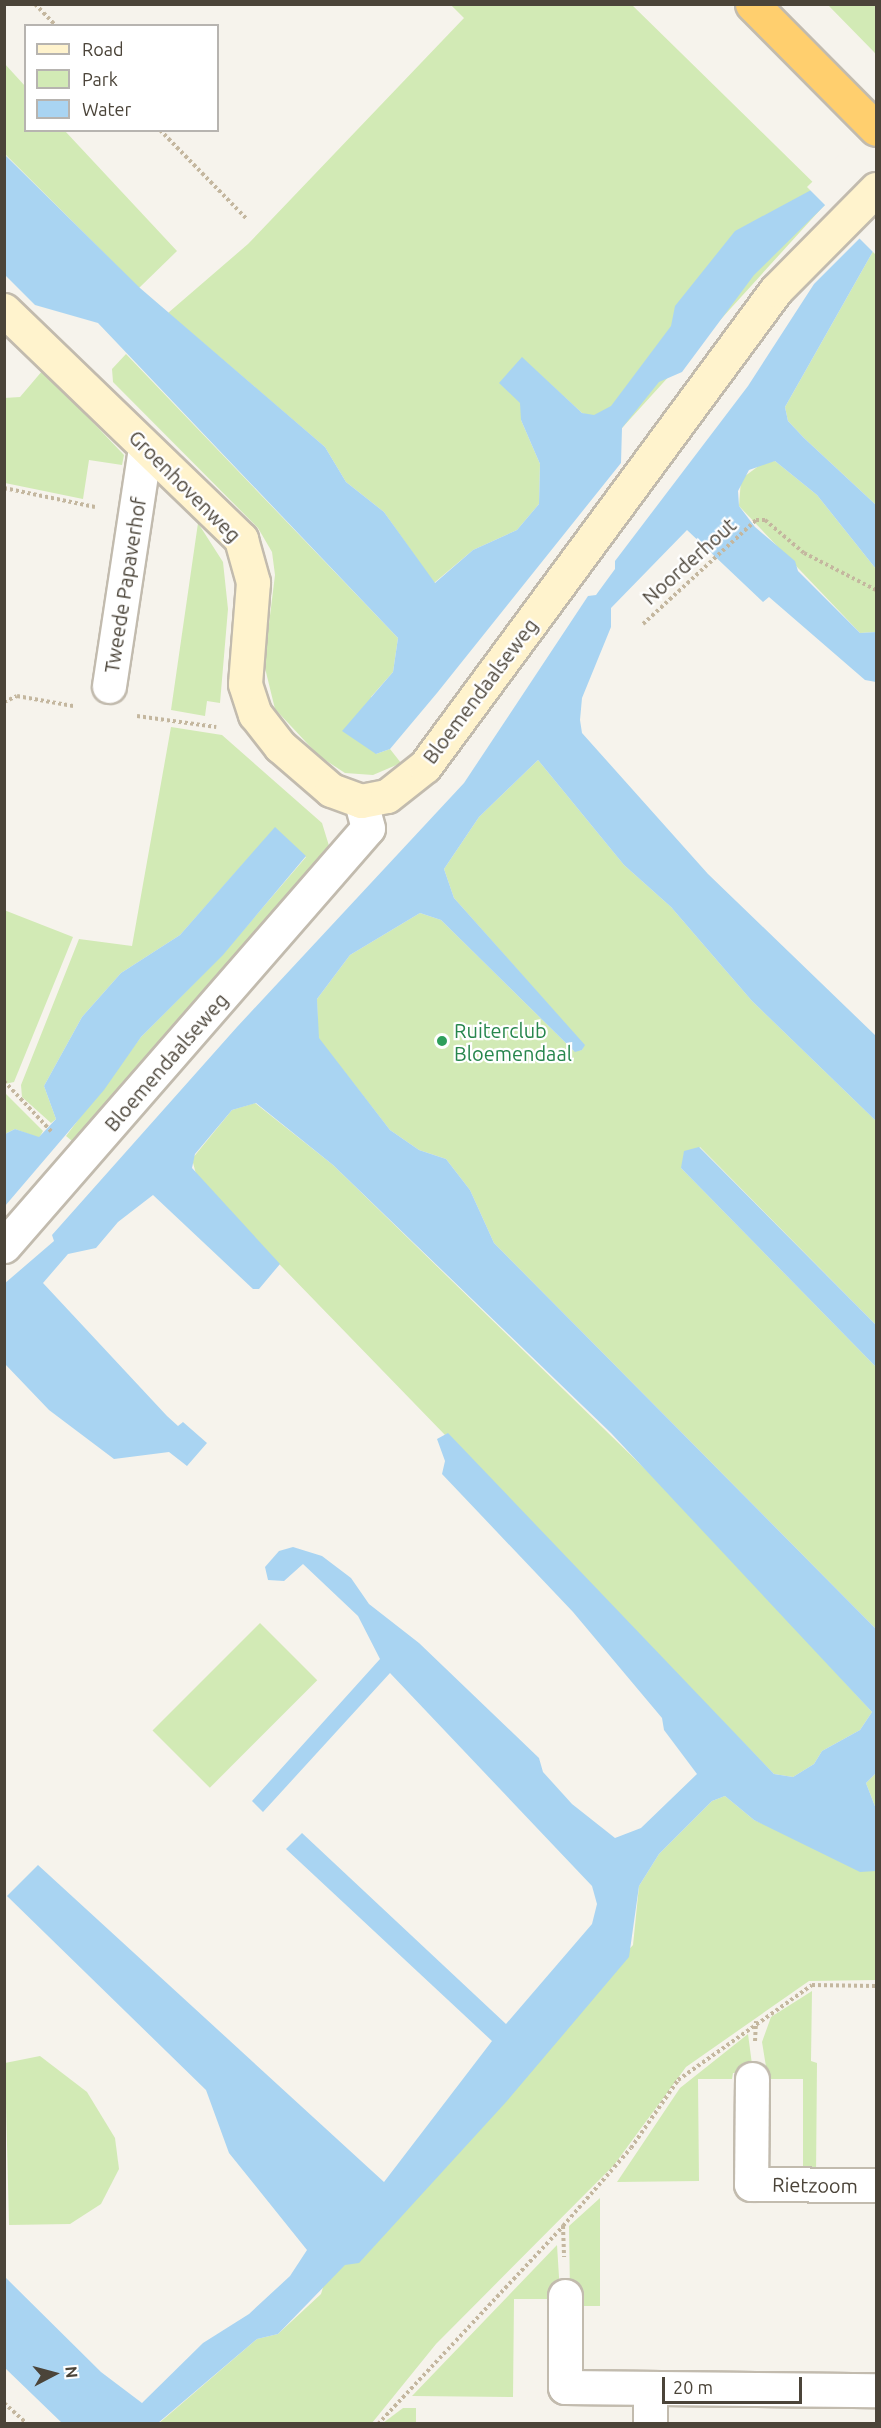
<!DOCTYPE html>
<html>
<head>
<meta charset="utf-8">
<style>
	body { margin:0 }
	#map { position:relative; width:881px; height:2428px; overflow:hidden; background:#f6f3ec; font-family:Ubuntu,sans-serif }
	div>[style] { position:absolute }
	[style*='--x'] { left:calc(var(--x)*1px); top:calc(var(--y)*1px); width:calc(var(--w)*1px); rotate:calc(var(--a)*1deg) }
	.green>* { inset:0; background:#d2eab5; transform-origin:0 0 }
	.water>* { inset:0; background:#a9d4f2 }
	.pier>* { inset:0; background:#f6f3ec }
	.path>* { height:4px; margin-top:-2px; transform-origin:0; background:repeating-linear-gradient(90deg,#c4b79f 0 3px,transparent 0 6px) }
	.roads { filter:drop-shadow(2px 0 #c2bbae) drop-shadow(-2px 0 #c2bbae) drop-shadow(0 2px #c2bbae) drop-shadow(0 -2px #c2bbae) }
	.street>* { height:33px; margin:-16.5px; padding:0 16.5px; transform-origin:16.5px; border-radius:16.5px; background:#fff }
	.secondary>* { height:33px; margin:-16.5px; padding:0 16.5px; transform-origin:16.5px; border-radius:16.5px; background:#fff3cd }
	.highway>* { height:33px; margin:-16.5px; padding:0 16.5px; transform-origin:16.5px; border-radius:16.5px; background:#ffcf6e }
	.dots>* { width:16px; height:16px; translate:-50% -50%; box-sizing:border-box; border:3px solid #fff; border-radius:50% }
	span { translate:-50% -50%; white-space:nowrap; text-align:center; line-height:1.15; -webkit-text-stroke:4.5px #fff; paint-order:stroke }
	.street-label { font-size:20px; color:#4b4439 }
	.leisure-label { font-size:20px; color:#27864d }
	.left { translate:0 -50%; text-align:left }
	.frame { position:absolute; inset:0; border:6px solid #4b4439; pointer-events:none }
	.legend { position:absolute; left:24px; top:24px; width:195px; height:108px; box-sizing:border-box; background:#fff; border:2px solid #b7b4b0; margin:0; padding:8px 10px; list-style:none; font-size:18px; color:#4b4439 }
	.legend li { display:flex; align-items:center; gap:12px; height:30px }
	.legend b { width:30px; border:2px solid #b7b4b0 }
	.north { position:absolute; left:24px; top:2344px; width:60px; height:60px; -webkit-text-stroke:4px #fff; paint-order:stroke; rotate:84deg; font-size:16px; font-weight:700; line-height:24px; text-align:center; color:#4b4439 }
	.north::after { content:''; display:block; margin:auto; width:21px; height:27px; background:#4b4439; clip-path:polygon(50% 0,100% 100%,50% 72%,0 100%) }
	.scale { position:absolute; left:662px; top:2377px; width:140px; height:27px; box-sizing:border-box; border:3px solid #4b4439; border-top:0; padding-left:8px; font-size:18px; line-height:21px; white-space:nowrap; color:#4b4439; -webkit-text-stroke:4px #fff; paint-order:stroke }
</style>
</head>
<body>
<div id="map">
	<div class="green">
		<i style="clip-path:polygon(451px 5px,632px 5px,830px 199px,622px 428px,582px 413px,522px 358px,521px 420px,540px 464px,539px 504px,517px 530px,473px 550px,434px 583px,384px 512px,346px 482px,325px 447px,168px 313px,248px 244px,464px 18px)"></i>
		<i style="clip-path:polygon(828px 5px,876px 5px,876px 55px,874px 52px)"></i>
		<i style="clip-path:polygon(4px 63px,25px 86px,26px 130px,65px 131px,177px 251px,139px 288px,5px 154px)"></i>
		<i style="clip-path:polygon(876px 246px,876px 505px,804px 438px,788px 421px,785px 407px)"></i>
		<i style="clip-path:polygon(126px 354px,398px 638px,393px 672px,371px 697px,376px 754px,390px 749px,401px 763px,373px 775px,345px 773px,319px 756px,275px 709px,264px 664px,275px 575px,272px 552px,258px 528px,113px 382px,112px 369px)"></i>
		<i style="clip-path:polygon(43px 370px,124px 455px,122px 465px,89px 460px,83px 499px,5px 483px,4px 398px,20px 397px)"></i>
		<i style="clip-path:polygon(775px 461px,817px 495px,876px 569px,876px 632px,860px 633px,739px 506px,741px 479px,764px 462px)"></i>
		<i style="clip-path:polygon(198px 523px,223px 562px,228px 609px,220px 703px,207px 701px,205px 716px,171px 710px)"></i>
		<i style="clip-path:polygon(171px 727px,222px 735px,322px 823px,330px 849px,72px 1141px,66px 1136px,141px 1037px,223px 954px,306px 857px,275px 828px,180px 935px,121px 973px,82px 1017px,44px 1086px,56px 1119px,51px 1123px,22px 1097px,21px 1085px,79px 939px,132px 946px)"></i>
		<i style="clip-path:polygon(538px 760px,624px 865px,671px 907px,752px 1001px,876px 1121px,876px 1325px,700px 1147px,681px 1168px,876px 1367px,876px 1629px,494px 1243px,470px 1190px,446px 1159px,419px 1150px,390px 1130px,318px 1038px,317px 999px,350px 955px,420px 913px,441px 920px,574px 1051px,582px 1050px,584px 1045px,454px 898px,444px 869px,479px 817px)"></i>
		<i style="clip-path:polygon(4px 910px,73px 937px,14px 1082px,5px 1084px)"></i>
		<i style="clip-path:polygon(4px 1092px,43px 1131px,39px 1138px,15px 1129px,5px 1134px)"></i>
		<i style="clip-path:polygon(255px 1103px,333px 1165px,678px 1501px,872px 1712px,860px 1730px,822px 1751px,814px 1764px,793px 1777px,774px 1774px,219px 1202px,196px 1174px,192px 1159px,232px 1110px)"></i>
		<i style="left:260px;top:1623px;width:81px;height:152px;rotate:45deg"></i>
		<i style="clip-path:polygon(876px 1773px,876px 1809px,866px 1783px)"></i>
		<i style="clip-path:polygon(725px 1796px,754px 1820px,876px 1871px,876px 1980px,809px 1981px,686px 2067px,614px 2165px,436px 2344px,372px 2423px,158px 2424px,257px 2339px,278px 2334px,321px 2294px,324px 2284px,633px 1945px,639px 1886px,659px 1854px,712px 1801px)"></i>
		<i style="clip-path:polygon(812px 1991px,811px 2061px,817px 2063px,816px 2176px,803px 2175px,803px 2079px,768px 2079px,762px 2042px,771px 2017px)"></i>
		<i style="clip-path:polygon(748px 2034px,753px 2072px,733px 2073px,732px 2079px,698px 2079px,699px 2181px,617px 2182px,680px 2088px)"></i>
		<i style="clip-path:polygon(40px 2056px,87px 2092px,115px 2138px,119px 2169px,101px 2204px,70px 2224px,9px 2225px,5px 2063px)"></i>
		<i style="clip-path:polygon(600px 2198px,600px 2306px,582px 2306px,582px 2295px,570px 2293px,569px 2226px)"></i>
		<i style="clip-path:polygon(557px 2245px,560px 2293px,548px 2293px,548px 2299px,514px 2299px,513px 2397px,412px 2396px)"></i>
		<i style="clip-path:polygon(403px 2408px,416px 2408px,416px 2423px,383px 2423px)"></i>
	</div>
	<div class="water">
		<i style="clip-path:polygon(4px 154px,140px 288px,325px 447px,346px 482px,384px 512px,435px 583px,473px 550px,517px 530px,539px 504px,540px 464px,521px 420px,520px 403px,499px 383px,522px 357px,582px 413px,594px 415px,611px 406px,671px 326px,675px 306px,735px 231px,876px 155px,754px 275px,682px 372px,659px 382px,622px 428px,621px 463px,437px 693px,390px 749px,376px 754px,342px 731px,393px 672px,398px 638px,98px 323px,35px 305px,5px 275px)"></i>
		<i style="clip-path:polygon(864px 234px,876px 246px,785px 407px,788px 421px,804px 438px,876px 505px,876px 569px,817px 495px,775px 461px,749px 470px,738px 491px,739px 506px,755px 527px,795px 561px,798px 571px,860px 633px,876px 632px,876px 682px,865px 680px,769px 597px,763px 602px,687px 530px,611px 608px,611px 627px,582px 698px,580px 720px,582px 733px,708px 874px,876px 1036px,876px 1121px,752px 1001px,671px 907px,624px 865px,538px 760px,479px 817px,444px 869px,454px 898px,585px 1045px,582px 1050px,575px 1052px,441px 920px,420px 913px,350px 955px,317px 999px,319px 1038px,390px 1130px,419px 1150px,446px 1159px,470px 1190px,494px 1243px,876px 1629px,876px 1773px,866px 1783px,876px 1809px,876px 1871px,860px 1872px,754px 1820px,725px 1796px,712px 1801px,659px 1854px,639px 1886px,629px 1957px,507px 2101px,359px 2263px,345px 2265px,278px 2334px,257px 2339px,158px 2423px,62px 2423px,5px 2368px,4px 2276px,101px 2372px,142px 2403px,203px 2343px,249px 2314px,290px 2276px,307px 2250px,229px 2153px,206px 2090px,7px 1896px,38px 1865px,384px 2182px,492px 2041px,286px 1849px,302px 1833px,506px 2024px,592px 1924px,597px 1904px,592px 1886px,390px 1673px,263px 1812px,252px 1801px,380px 1659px,358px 1616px,303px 1564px,284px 1581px,268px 1580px,265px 1567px,279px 1551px,293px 1547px,322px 1556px,351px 1578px,369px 1604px,419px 1643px,539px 1758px,543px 1772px,572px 1804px,615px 1838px,641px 1828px,697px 1774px,664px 1730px,662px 1718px,573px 1612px,442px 1474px,445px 1461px,437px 1439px,448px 1433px,774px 1774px,793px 1777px,814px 1764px,822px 1751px,860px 1730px,872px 1712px,611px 1433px,333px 1165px,256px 1103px,232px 1110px,195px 1154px,192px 1168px,280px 1264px,259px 1289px,253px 1289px,153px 1195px,118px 1222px,96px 1248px,68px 1254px,43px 1283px,167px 1416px,178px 1426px,183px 1422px,207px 1443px,187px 1466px,169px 1452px,114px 1459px,49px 1410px,5px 1364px,4px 1284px,54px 1241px,52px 1235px,237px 1027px,464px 783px,588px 596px,596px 595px,615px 569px,615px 561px,748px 386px,814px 284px)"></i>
		<i style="clip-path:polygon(275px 827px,306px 856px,223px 955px,141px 1037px,104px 1090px,5px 1206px,5px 1134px,15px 1129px,39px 1137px,56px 1119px,44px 1086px,82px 1017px,121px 973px,180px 935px)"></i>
		<i style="clip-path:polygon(699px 1147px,876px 1325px,876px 1367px,681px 1168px,684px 1151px)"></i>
	</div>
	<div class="pier">
		<i style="clip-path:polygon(876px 119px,876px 159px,828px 208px,807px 187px)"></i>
		<i style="clip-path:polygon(876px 216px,876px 252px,875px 254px,858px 237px)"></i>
	</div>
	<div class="path">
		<i style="--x:35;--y:4;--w:30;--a:46"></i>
		<i style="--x:160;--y:130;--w:123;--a:45.7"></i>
		<i style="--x:4;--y:488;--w:93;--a:11.8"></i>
		<i style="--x:643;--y:624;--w:154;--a:-42.6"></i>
		<i style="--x:756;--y:520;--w:9;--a:0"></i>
		<i style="--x:765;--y:520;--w:51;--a:40.2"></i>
		<i style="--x:804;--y:553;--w:81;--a:27.2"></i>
		<i style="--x:4;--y:702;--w:14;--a:-25"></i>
		<i style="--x:17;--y:696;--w:57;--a:10.1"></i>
		<i style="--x:137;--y:716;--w:80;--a:7.9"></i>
		<i style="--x:4;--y:1081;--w:69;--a:46.8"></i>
		<i style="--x:755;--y:2041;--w:20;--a:-87"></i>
		<i style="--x:563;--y:2226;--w:31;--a:88"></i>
		<i style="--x:4;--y:2403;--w:31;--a:42"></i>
		<i style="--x:378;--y:2424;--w:271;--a:-46.9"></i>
		<i style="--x:563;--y:2226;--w:103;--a:-48.9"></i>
		<i style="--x:631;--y:2148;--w:83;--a:-55.3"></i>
		<i style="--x:678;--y:2080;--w:164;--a:-35.3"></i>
		<i style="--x:812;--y:1985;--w:64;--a:0.9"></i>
	</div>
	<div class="roads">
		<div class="street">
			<i style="--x:109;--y:686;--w:241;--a:-81.4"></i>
			<i style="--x:4;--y:1246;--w:554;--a:-48.95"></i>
			<i style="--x:368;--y:828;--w:28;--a:-105"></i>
			<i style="--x:752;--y:2079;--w:105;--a:90.5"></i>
			<i style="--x:751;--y:2184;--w:125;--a:0.5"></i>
			<i style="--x:565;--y:2296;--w:91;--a:90"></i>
			<i style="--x:565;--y:2387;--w:311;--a:0.6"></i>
			<i style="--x:650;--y:2424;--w:34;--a:-90"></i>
		</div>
		<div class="secondary">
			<i style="--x:4;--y:310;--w:330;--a:44"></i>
			<i style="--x:241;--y:539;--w:45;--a:74.4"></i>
			<i style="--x:253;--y:582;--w:102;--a:94.5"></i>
			<i style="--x:245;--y:684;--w:32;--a:72"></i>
			<i style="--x:255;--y:714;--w:41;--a:52"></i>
			<i style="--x:280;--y:746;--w:67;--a:40.8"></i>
			<i style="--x:331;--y:790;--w:32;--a:20"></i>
			<i style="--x:361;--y:801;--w:26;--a:-11"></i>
			<i style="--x:387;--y:796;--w:48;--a:-38.3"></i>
			<i style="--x:425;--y:766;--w:591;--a:-53.6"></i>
			<i style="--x:776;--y:290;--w:142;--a:-45.3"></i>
		</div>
		<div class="highway">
			<i style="--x:752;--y:4;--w:176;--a:45.2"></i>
		</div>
	</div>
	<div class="dots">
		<i style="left:442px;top:1041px;background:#2e9e5b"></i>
	</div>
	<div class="street-label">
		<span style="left:185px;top:486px;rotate:45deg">Groenhovenweg</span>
		<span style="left:689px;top:561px;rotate:-42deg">Noorderhout</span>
		<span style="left:125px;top:585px;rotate:-81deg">Tweede Papaverhof</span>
		<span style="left:480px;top:691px;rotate:-53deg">Bloemendaalseweg</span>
		<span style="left:166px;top:1062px;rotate:-49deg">Bloemendaalseweg</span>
		<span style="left:815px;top:2185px;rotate:1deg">Rietzoom</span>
	</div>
	<div class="leisure-label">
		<span class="left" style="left:454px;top:1042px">Ruiterclub<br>Bloemendaal</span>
	</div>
	<div class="frame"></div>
	<ul class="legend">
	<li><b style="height:8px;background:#fff3cd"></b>Road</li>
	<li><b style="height:16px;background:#d2eab5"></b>Park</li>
	<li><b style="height:16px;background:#a9d4f2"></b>Water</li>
	</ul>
	<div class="north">N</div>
	<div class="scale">20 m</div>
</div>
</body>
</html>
